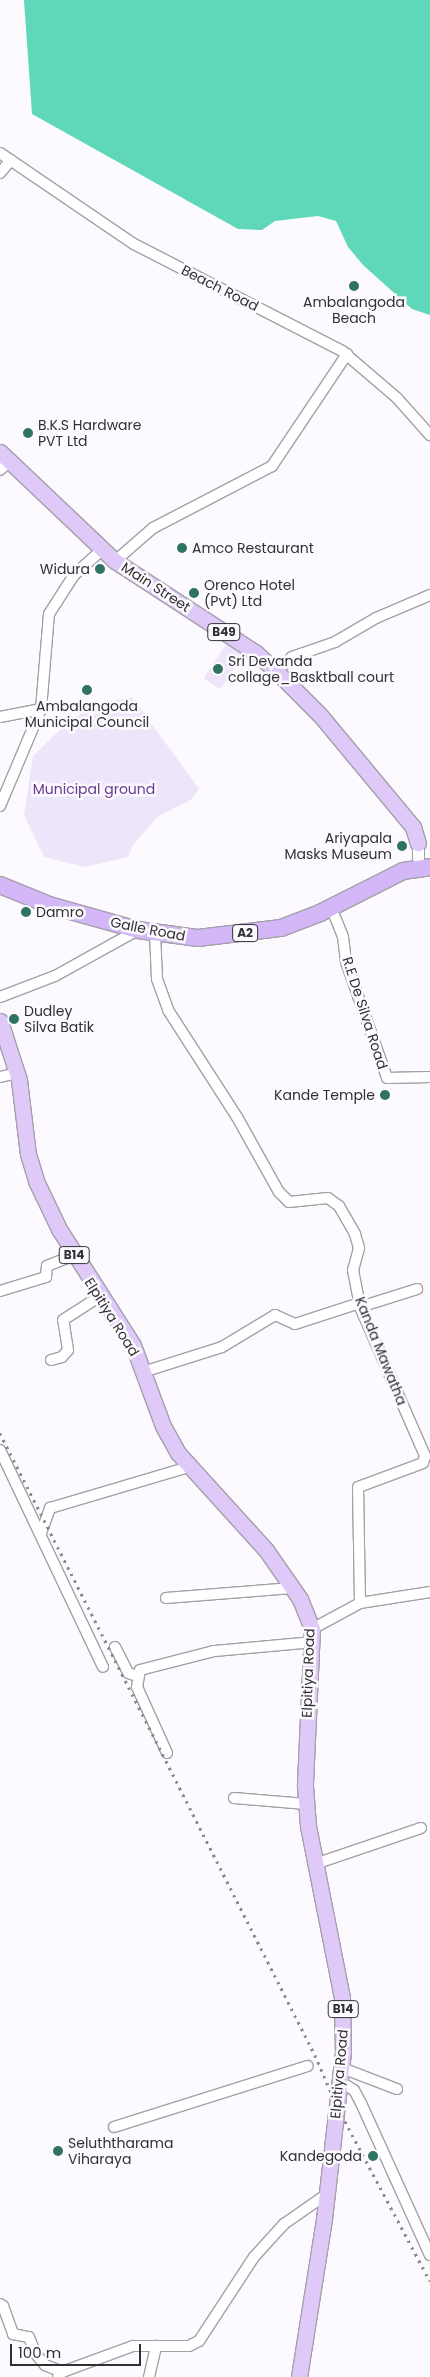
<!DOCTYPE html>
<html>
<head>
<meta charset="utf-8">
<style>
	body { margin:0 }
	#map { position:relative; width:430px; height:2377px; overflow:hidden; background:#fcfafe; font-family:Poppins,sans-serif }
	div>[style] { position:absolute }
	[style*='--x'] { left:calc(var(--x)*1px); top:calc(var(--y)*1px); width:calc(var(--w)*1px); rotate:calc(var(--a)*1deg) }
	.green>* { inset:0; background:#ede5f9; transform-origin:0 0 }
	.water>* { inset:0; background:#5fd7b9 }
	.roads { filter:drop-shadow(1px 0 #a4a0a9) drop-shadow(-1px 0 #a4a0a9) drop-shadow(0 1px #a4a0a9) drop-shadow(0 -1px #a4a0a9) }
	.minor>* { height:10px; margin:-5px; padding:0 5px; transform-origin:5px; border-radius:5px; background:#fff }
	.tertiary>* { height:11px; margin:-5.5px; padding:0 5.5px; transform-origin:5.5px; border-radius:5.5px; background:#fff }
	.primary>* { height:15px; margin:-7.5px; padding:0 7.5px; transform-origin:7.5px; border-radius:7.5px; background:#dec9f9 }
	.trunk>* { height:16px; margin:-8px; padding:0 8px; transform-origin:8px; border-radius:8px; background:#d3b7f7 }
	.rail>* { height:2.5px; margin-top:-1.25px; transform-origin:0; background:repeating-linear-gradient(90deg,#8a898c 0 2.5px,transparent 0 7.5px) }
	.dots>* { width:14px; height:14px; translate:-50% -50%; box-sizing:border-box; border:2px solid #fcfafe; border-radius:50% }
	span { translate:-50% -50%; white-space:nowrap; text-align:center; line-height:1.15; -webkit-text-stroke:5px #fcfafe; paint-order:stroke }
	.shield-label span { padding:1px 4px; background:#fcfafe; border:1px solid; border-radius:4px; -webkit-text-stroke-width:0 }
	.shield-label { font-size:12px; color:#313033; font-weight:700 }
	.street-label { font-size:14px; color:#313033 }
	.poi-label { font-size:14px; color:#313033 }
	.left { translate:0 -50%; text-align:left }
	.right { translate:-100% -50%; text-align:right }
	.park-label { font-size:14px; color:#673995 }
	.scale { position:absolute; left:10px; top:2344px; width:131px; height:22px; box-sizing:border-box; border:2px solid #313033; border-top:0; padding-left:6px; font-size:15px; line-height:18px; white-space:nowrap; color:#313033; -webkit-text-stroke:4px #fcfafe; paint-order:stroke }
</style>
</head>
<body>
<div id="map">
	<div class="green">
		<i style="left:226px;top:644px;width:20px;height:41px;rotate:33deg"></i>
		<i style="clip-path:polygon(132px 697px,199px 789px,191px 800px,157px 817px,133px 845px,128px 857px,85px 867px,44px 857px,24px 815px,33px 756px,63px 727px,93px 705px)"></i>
	</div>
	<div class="water">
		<i style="clip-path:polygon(24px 0,430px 0,430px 315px,412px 309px,363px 265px,348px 247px,336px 221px,318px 216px,275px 221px,262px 230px,238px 229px,32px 114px)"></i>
	</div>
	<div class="roads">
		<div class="minor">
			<i style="--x:0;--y:153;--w:162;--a:34.2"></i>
			<i style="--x:134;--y:244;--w:234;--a:27.2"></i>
			<i style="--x:342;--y:351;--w:72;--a:40.5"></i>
			<i style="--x:397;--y:398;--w:50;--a:48.3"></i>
			<i style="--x:0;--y:173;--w:17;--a:-50"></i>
			<i style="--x:0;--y:470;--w:12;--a:-42"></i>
			<i style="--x:115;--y:561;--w:50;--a:-41"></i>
			<i style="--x:153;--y:528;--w:134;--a:-27.5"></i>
			<i style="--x:272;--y:466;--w:135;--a:-56.2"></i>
			<i style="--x:276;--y:671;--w:21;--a:-41"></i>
			<i style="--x:292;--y:657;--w:46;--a:-19.2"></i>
			<i style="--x:335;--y:642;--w:48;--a:-30.3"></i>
			<i style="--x:376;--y:618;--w:59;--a:-23.1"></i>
			<i style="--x:0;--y:717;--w:42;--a:-11"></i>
			<i style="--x:0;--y:806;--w:105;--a:-67.1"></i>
			<i style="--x:41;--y:709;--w:95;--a:-85.2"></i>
			<i style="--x:49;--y:614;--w:46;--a:-57.3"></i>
			<i style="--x:74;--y:575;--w:38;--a:-42"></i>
			<i style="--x:331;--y:907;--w:32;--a:68"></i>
			<i style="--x:343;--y:937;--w:25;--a:83"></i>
			<i style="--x:346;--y:962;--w:123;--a:70.5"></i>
			<i style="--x:387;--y:1078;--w:43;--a:-1.3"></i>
			<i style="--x:155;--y:933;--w:46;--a:87.5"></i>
			<i style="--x:157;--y:979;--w:33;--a:70"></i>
			<i style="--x:168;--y:1010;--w:127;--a:57.2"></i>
			<i style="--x:237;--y:1117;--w:86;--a:60.8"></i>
			<i style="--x:279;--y:1192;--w:14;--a:45"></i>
			<i style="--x:289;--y:1202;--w:39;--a:-6"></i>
			<i style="--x:328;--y:1198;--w:14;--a:36"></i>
			<i style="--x:339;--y:1206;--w:32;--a:60"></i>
			<i style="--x:355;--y:1234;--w:15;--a:74"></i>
			<i style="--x:359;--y:1248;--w:23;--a:105"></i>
			<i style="--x:353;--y:1270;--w:38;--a:79"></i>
			<i style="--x:360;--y:1307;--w:163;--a:66.4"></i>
			<i style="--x:425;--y:1456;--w:7;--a:106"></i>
			<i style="--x:423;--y:1463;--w:69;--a:159.7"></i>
			<i style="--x:358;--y:1487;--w:116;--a:89"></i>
			<i style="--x:0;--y:997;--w:59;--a:-20.9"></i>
			<i style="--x:55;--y:976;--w:95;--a:-29"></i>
			<i style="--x:0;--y:1077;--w:17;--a:-13"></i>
			<i style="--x:0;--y:1291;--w:48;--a:-16.9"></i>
			<i style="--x:46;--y:1277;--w:11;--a:-85"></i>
			<i style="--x:47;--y:1266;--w:29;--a:-22"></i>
			<i style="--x:360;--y:1307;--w:60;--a:-17.5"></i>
			<i style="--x:51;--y:1360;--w:11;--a:-15"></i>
			<i style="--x:62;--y:1357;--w:9;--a:-49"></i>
			<i style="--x:68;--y:1350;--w:30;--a:-99"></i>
			<i style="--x:63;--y:1320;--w:43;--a:-32.6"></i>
			<i style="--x:143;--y:1372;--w:83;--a:-17.6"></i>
			<i style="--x:222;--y:1347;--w:62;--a:-31.1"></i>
			<i style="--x:275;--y:1315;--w:22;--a:24"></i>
			<i style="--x:295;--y:1324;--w:68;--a:-17.9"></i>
			<i style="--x:0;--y:1450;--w:240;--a:64.6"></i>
			<i style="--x:41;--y:1533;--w:27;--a:-70"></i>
			<i style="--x:50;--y:1508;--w:144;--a:-16.5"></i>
			<i style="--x:166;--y:1598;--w:127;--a:-4.5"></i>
			<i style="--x:312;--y:1629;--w:55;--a:-28.4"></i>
			<i style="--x:360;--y:1603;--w:71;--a:-8.9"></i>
			<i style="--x:115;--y:1647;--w:29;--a:63"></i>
			<i style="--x:128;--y:1673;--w:9;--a:18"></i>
			<i style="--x:167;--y:1753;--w:72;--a:-114.4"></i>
			<i style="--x:137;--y:1687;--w:17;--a:-80"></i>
			<i style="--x:140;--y:1670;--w:76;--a:-14.4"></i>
			<i style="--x:214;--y:1651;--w:98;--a:-5.2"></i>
			<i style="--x:234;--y:1798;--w:72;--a:4.8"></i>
			<i style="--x:315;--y:1864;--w:112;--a:-18.8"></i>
			<i style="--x:342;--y:2068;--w:59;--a:20.9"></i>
			<i style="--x:341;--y:2082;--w:15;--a:32"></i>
			<i style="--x:354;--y:2090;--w:15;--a:62"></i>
			<i style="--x:361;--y:2103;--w:167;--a:65.6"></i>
			<i style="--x:114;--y:2127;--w:203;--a:-17.5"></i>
			<i style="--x:0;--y:2304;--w:4;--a:34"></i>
			<i style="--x:3;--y:2306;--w:30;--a:70"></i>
			<i style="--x:13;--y:2334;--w:16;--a:11"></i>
			<i style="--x:29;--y:2337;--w:17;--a:69"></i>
			<i style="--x:35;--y:2353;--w:16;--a:50"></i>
			<i style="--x:45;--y:2365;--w:18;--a:22"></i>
			<i style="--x:58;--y:2377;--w:6;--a:-51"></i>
			<i style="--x:62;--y:2372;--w:76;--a:-20.1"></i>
			<i style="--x:133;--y:2346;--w:56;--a:0"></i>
			<i style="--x:189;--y:2346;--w:11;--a:-27"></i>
			<i style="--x:199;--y:2341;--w:100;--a:-56.8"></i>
			<i style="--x:254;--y:2257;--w:45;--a:-47.7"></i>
			<i style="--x:284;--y:2224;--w:52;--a:-34.9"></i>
			<i style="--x:149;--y:2377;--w:32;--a:-77"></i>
		</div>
		<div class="tertiary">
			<i style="--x:418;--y:843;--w:15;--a:90"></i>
		</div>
		<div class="primary">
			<i style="--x:0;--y:452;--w:158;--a:43.5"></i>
			<i style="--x:115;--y:561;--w:168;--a:33.1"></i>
			<i style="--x:256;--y:653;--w:27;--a:42"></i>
			<i style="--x:276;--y:671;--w:62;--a:45"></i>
			<i style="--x:320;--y:715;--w:146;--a:50.3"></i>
			<i style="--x:413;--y:827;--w:17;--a:73"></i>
			<i style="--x:0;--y:1021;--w:62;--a:72.1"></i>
			<i style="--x:19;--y:1080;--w:75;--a:83.1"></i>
			<i style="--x:28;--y:1154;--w:28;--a:73"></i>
			<i style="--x:36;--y:1181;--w:53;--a:64.4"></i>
			<i style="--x:59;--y:1229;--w:138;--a:57.5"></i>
			<i style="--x:133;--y:1345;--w:86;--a:69.7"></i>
			<i style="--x:163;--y:1426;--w:31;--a:61"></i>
			<i style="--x:178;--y:1453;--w:131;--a:47.8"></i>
			<i style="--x:266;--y:1550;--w:60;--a:55.2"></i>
			<i style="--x:300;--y:1599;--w:32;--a:68"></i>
			<i style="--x:312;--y:1629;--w:157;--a:92.6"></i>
			<i style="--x:305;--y:1786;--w:40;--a:85.7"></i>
			<i style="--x:308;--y:1826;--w:174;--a:78.8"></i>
			<i style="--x:342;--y:1997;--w:55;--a:89"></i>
			<i style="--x:343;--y:2052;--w:168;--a:96.5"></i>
			<i style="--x:324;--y:2219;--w:160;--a:99"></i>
		</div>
		<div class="trunk">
			<i style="--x:0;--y:885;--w:53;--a:22.2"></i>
			<i style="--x:49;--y:905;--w:92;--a:15.7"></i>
			<i style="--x:138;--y:930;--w:61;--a:7.6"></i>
			<i style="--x:198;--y:938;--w:84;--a:-6.9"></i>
			<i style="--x:281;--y:928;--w:42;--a:-21"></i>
			<i style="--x:320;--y:913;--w:93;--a:-26.8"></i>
			<i style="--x:403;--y:871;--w:27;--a:-8"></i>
		</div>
	</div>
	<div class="rail">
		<i style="--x:0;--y:1433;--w:697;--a:63.14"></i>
		<i style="--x:315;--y:2055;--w:58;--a:66.5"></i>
		<i style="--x:338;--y:2108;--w:196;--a:62"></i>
	</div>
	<div class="dots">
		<i style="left:354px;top:286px;background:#317362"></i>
		<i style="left:28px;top:433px;background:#317362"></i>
		<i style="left:182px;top:548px;background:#317362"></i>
		<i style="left:100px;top:569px;background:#317362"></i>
		<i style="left:194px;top:593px;background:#317362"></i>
		<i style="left:218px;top:669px;background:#317362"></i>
		<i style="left:87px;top:690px;background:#317362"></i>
		<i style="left:402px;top:846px;background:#317362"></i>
		<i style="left:26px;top:912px;background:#317362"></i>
		<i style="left:14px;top:1019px;background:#317362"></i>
		<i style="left:385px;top:1095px;background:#317362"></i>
		<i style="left:58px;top:2151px;background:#317362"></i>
		<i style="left:373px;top:2156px;background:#317362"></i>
	</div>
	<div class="shield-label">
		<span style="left:224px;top:632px">B49</span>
		<span style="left:245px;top:933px">A2</span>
		<span style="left:74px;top:1255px">B14</span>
		<span style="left:343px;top:2009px">B14</span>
	</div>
	<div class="street-label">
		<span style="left:220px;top:288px;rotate:27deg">Beach Road</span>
		<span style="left:156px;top:587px;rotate:33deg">Main Street</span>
		<span style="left:148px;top:929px;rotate:11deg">Galle Road</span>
		<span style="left:365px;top:1013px;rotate:72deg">R.E De Silva Road</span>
		<span style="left:112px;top:1317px;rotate:58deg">Elpitiya Road</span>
		<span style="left:381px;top:1351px;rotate:68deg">Kanda Mawatha</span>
		<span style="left:308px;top:1673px;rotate:-88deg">Elpitiya Road</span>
		<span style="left:339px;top:2074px;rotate:-85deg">Elpitiya Road</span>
	</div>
	<div class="poi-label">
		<span style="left:354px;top:310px">Ambalangoda<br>Beach</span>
		<span class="left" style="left:38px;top:433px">B.K.S Hardware<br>PVT Ltd</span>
		<span class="left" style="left:192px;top:548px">Amco Restaurant</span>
		<span class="right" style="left:90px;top:569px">Widura</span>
		<span class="left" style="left:204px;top:593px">Orenco Hotel<br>(Pvt) Ltd</span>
		<span class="left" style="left:228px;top:669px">Sri Devanda<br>collage_Basktball court</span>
		<span style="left:87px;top:714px">Ambalangoda<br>Municipal Council</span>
		<span class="right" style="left:392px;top:846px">Ariyapala<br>Masks Museum</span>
		<span class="left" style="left:36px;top:912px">Damro</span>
		<span class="left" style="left:24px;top:1019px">Dudley<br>Silva Batik</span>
		<span class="right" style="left:375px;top:1095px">Kande Temple</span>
		<span class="left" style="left:68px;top:2151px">Seluththarama<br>Viharaya</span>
		<span class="right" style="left:362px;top:2156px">Kandegoda</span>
	</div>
	<div class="park-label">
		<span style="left:94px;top:789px">Municipal ground</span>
	</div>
	<div class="scale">100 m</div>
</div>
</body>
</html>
